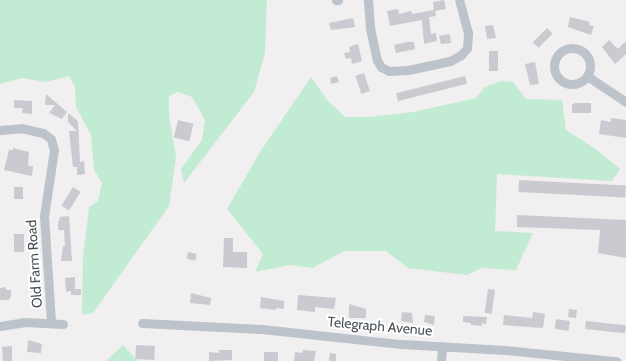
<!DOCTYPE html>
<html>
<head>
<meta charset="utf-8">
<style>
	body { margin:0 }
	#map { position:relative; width:626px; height:361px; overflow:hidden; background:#f1efef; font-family:Cabin,sans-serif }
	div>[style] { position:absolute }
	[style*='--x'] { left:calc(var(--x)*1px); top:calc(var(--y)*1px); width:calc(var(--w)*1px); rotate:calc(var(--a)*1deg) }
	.green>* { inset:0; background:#c2ebd3 }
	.building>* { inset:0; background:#c9cbd1; transform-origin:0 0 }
	.street>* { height:9px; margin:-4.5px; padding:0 4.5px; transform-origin:4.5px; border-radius:4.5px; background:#bcc3ca }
	.street>.ring { margin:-4.5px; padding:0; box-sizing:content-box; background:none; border:9px solid #bcc3ca; border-radius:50% }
	span { translate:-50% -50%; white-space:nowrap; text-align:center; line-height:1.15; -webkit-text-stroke:4px #fff; paint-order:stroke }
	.street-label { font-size:14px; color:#49525a }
</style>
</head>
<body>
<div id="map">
	<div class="green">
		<i style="clip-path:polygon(0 0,267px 0,265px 53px,254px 92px,184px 183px,181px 169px,202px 140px,205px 120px,192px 97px,178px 92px,169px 96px,169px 115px,176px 157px,169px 206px,93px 313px,82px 315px,83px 256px,89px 207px,98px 201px,102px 183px,94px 170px,91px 135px,76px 107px,75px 87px,69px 76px,46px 82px,22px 78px,0 84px)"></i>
		<i style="clip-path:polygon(311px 77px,328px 101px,345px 117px,368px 117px,413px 112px,476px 98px,485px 87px,501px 81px,513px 82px,526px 99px,562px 100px,566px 130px,597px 150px,620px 169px,612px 181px,497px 174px,495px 231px,533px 233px,516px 270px,481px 268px,467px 275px,408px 268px,386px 251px,345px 251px,312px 268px,290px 265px,255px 272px,263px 254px,227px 209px,260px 152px)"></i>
		<i style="clip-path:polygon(123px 345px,138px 361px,106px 361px)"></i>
	</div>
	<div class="building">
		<i style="clip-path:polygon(444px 0,446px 9px,435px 11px,436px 16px,429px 17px,431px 34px,436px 33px,437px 41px,424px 44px,422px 20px,390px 26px,387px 11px,398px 9px,399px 14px,411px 11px,412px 14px,434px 10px,433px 2px)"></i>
		<i style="clip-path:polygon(570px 17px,590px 22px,589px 25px,594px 26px,591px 35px,568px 27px)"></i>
		<i style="clip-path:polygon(353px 18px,355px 27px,331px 30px,329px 23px)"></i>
		<i style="clip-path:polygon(493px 25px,496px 38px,487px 39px,485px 26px)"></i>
		<i style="left:547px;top:28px;width:8px;height:20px;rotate:45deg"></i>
		<i style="clip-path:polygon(450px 34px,451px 43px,441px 44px,439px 36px)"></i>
		<i style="clip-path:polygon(609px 40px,618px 49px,626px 41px,626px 54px,615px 64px,602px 47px)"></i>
		<i style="clip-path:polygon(407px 42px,414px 42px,415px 49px,396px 53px,394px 45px)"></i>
		<i style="clip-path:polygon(358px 44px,362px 61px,352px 64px,351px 58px,346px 59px,344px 53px,350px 52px,349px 47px)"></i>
		<i style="left:489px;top:51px;width:9px;height:20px"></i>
		<i style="clip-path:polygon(535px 62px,539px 84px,530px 85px,525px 64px)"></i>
		<i style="left:364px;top:73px;width:19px;height:9px;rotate:72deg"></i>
		<i style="clip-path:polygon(337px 76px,339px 82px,331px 84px,330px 78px)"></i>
		<i style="left:465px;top:76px;width:8px;height:71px;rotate:76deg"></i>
		<i style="clip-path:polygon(46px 94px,67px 112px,62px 119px,49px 113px,55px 105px,45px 105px)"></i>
		<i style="clip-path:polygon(14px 100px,32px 101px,32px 114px,22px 113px,23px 108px,14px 108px)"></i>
		<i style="clip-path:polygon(575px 103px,591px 103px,591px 113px,572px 113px,572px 105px)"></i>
		<i style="clip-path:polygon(68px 113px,78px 121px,80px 162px,84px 161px,85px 174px,77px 175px,77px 167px,73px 167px,69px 131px,77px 131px,68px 122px)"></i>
		<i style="clip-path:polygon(611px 118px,626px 120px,626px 138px,599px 134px,601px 120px,611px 122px)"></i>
		<i style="left:178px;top:120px;width:16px;height:18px;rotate:14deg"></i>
		<i style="clip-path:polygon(13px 148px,29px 152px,28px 166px,33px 166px,32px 176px,4px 170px,9px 150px,13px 150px)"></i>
		<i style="left:519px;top:180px;width:107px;height:12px;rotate:3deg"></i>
		<i style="left:14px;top:187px;width:9px;height:12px"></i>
		<i style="left:73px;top:187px;width:9px;height:22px;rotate:32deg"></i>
		<i style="clip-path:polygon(517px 215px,626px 220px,626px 258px,598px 253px,600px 230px,517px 227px)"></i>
		<i style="clip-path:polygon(69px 216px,72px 261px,61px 261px,63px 246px,65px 246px,64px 230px,58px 230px,58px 223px,60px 217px)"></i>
		<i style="left:24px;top:234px;width:18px;height:10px;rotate:90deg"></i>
		<i style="clip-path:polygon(224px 238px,233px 238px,233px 252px,247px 252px,247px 268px,223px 267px)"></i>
		<i style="left:188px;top:252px;width:9px;height:7px;rotate:13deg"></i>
		<i style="clip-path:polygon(75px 277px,75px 289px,81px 289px,81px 295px,71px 295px,71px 291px,66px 292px,65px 278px)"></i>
		<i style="clip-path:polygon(6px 287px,6px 290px,11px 290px,11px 296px,9px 300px,0 300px,0 288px)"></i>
		<i style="left:488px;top:289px;width:7px;height:24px;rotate:8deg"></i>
		<i style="clip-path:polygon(191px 293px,211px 298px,210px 305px,190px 303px)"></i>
		<i style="clip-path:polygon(298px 295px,336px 298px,334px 309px,315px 307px,315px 312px,297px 310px)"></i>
		<i style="clip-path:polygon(261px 297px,284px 301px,284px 309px,276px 308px,276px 310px,260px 308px)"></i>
		<i style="clip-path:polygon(349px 304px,366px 309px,366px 318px,349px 318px)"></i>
		<i style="left:569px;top:309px;width:8px;height:8px;rotate:7deg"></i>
		<i style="clip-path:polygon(402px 312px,412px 313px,413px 323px,401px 321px)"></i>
		<i style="clip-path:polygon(533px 312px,545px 314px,543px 328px,503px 325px,504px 315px,532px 318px)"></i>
		<i style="clip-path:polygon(425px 315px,435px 316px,434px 325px,424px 322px)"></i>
		<i style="clip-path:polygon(463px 316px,487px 317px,486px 324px,482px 323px,482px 326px,471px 325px,471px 323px,463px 322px)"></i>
		<i style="left:556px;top:319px;width:14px;height:10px;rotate:8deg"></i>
		<i style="left:586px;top:321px;width:40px;height:8px;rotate:6deg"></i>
		<i style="clip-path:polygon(28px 340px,42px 344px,41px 353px,27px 352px)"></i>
		<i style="left:136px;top:345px;width:19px;height:14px;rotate:3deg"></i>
		<i style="clip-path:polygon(12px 346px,12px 361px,3px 361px,2px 347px)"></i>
		<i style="clip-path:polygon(219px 350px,232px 350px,232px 360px,209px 361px,209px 352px,219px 353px)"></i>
		<i style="clip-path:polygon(303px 350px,316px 351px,314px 361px,294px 361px,295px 352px,302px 353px)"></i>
		<i style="left:264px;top:352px;width:14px;height:9px"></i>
		<i style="clip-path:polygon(330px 353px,336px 354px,336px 361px,329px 361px)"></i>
	</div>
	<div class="street">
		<i style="--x:336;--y:0;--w:2;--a:0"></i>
		<i style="--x:368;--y:0;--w:28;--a:86"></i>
		<i style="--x:370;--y:28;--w:33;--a:78"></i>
		<i style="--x:377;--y:60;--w:8;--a:60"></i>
		<i style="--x:381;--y:67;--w:9;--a:27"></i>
		<i style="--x:389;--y:71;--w:19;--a:-3"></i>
		<i style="--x:408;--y:70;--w:43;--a:-12.1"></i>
		<i style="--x:450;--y:61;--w:13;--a:-29"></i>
		<i style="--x:461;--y:55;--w:9;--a:-49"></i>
		<i style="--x:467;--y:48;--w:15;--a:-86"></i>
		<i style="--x:468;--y:33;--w:34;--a:-105"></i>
		<i class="ring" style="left:554px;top:48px;width:27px;height:27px"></i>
		<i style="--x:587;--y:76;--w:47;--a:33.7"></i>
		<i style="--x:0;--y:130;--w:21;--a:-5"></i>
		<i style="--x:21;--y:128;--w:23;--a:13"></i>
		<i style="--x:43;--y:133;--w:10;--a:37"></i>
		<i style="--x:51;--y:139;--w:11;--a:75"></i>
		<i style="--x:54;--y:150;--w:67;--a:98.6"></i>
		<i style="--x:44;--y:216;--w:106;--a:86.2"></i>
		<i style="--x:142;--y:323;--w:120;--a:2.9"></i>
		<i style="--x:262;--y:329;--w:140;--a:6.2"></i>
		<i style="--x:401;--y:344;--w:104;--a:3.3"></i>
		<i style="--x:505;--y:350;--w:112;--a:5.7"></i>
		<i style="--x:0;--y:326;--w:24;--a:-9"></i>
		<i style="--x:24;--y:322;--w:39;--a:3"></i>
		<i style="--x:441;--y:361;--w:15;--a:-86"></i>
	</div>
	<div class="street-label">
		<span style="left:34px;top:264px;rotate:-94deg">Old Farm Road</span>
		<span style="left:380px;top:326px;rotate:5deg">Telegraph Avenue</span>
	</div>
</div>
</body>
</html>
